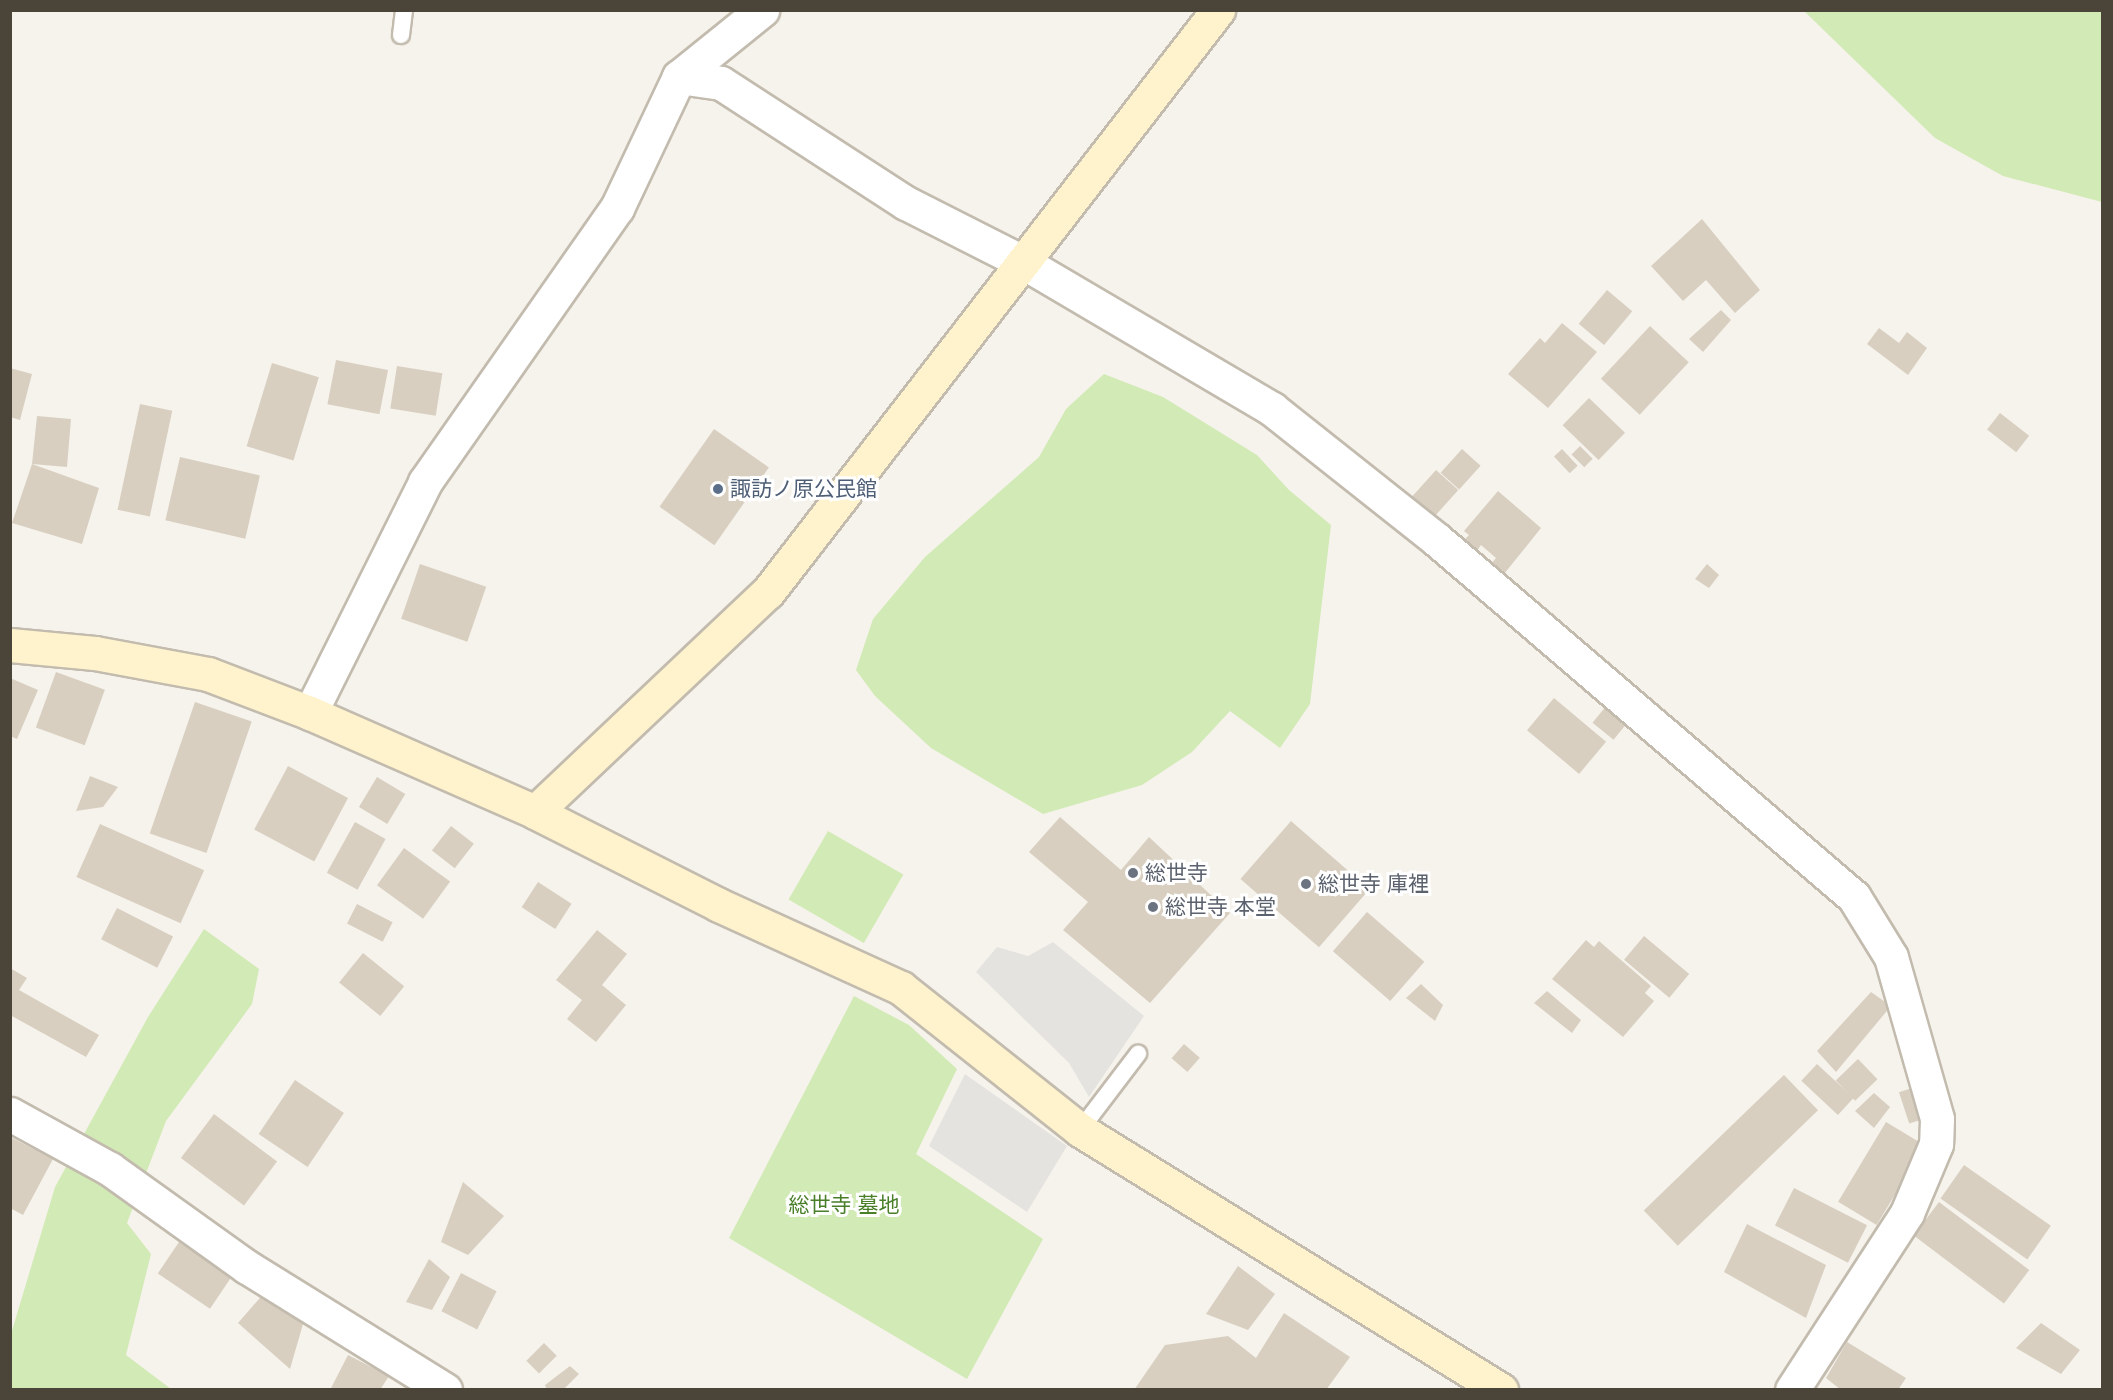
<!DOCTYPE html>
<html>
<head>
<meta charset="utf-8">
<style>
	body { margin:0 }
	#map { position:relative; width:2113px; height:1400px; overflow:hidden; background:#f6f3ec; font-family:Inter,"Noto Sans JP",sans-serif }
	div>[style] { position:absolute }
	[style*='--x'] { left:calc(var(--x)*1px); top:calc(var(--y)*1px); width:calc(var(--w)*1px); rotate:calc(var(--a)*1deg) }
	.green>* { inset:0; background:#d2eab5; transform-origin:0 0 }
	.parking>* { inset:0; background:#e5e3e0 }
	.building>* { inset:0; background:#d8cfc1; transform-origin:0 0 }
	.roads { filter:drop-shadow(2px 0 #c2bbae) drop-shadow(-2px 0 #c2bbae) drop-shadow(0 2px #c2bbae) drop-shadow(0 -2px #c2bbae) }
	.lane>* { height:16px; margin:-8px; padding:0 8px; transform-origin:8px; border-radius:8px; background:#fff }
	.street>* { height:33px; margin:-16.5px; padding:0 16.5px; transform-origin:16.5px; border-radius:16.5px; background:#fff }
	.secondary>* { height:33px; margin:-16.5px; padding:0 16.5px; transform-origin:16.5px; border-radius:16.5px; background:#fff3cd }
	.dots>* { width:16px; height:16px; translate:-50% -50%; box-sizing:border-box; border:3px solid #fff; border-radius:50% }
	span { translate:-50% -50%; white-space:nowrap; text-align:center; line-height:1.15; -webkit-text-stroke:6px #fff; paint-order:stroke }
	.service-label { font-size:21px; color:#4e5e75 }
	.left { translate:0 -50%; text-align:left }
	.worship-label { font-size:21px; color:#5b616d }
	.park-label { font-size:21px; color:#4a7f2a }
	.frame { position:absolute; inset:0; border:12px solid #4b4439; pointer-events:none }
</style>
</head>
<body>
<div id="map">
	<div class="green">
		<i style="clip-path:polygon(1804px 11px,2102px 11px,2102px 202px,2003px 176px,1935px 138px)"></i>
		<i style="clip-path:polygon(1104px 374px,1163px 397px,1257px 455px,1289px 490px,1331px 525px,1310px 704px,1280px 748px,1230px 711px,1192px 752px,1142px 785px,1043px 814px,931px 748px,875px 696px,856px 670px,873px 619px,925px 557px,1039px 457px,1066px 409px)"></i>
		<i style="left:828px;top:831px;width:87px;height:79px;rotate:30deg"></i>
		<i style="clip-path:polygon(204px 929px,259px 969px,252px 1004px,166px 1121px,127px 1223px,151px 1254px,126px 1355px,171px 1389px,11px 1390px,11px 1334px,55px 1187px,148px 1017px)"></i>
		<i style="clip-path:polygon(854px 996px,909px 1025px,957px 1069px,916px 1154px,1043px 1239px,967px 1379px,729px 1238px)"></i>
	</div>
	<div class="parking">
		<i style="clip-path:polygon(1053px 942px,1144px 1016px,1089px 1097px,1069px 1063px,976px 972px,997px 947px,1028px 956px)"></i>
		<i style="clip-path:polygon(965px 1074px,1067px 1146px,1027px 1212px,929px 1146px)"></i>
	</div>
	<div class="building">
		<i style="clip-path:polygon(1702px 219px,1760px 290px,1735px 313px,1706px 280px,1683px 301px,1651px 266px)"></i>
		<i style="left:1607px;top:290px;width:33px;height:44px;rotate:40deg"></i>
		<i style="clip-path:polygon(1721px 310px,1731px 320px,1703px 352px,1689px 339px)"></i>
		<i style="clip-path:polygon(1562px 323px,1597px 352px,1548px 408px,1508px 374px,1540px 338px,1545px 343px)"></i>
		<i style="left:1650px;top:326px;width:53px;height:72px;rotate:43deg"></i>
		<i style="clip-path:polygon(1879px 328px,1899px 343px,1907px 332px,1927px 348px,1908px 375px,1867px 344px)"></i>
		<i style="left:336px;top:360px;width:53px;height:45px;rotate:11deg"></i>
		<i style="left:272px;top:363px;width:49px;height:87px;rotate:17deg"></i>
		<i style="left:397px;top:366px;width:46px;height:43px;rotate:9deg"></i>
		<i style="clip-path:polygon(10px 368px,32px 374px,20px 420px,10px 417px)"></i>
		<i style="left:1589px;top:398px;width:50px;height:38px;rotate:44deg"></i>
		<i style="left:140px;top:404px;width:33px;height:108px;rotate:12deg"></i>
		<i style="left:2000px;top:413px;width:37px;height:21px;rotate:38deg"></i>
		<i style="clip-path:polygon(37px 416px,71px 419px,67px 467px,32px 464px,99px 488px,82px 544px,12px 523px,32px 464px)"></i>
		<i style="left:714px;top:429px;width:67px;height:95px;rotate:35deg"></i>
		<i style="left:1580px;top:446px;width:18px;height:12px;rotate:45deg"></i>
		<i style="left:1462px;top:449px;width:25px;height:32px;rotate:42deg"></i>
		<i style="left:1562px;top:449px;width:23px;height:11px;rotate:47deg"></i>
		<i style="left:180px;top:457px;width:82px;height:65px;rotate:13deg"></i>
		<i style="left:1436px;top:470px;width:30px;height:37px;rotate:42deg"></i>
		<i style="clip-path:polygon(1498px 491px,1541px 528px,1504px 574px,1491px 564px,1496px 558px,1481px 545px,1476px 552px,1463px 541px,1469px 535px,1464px 531px)"></i>
		<i style="left:420px;top:564px;width:70px;height:58px;rotate:19deg"></i>
		<i style="clip-path:polygon(1707px 564px,1719px 575px,1709px 588px,1695px 579px)"></i>
		<i style="left:56px;top:672px;width:52px;height:59px;rotate:20deg"></i>
		<i style="clip-path:polygon(10px 678px,38px 690px,17px 739px,10px 736px)"></i>
		<i style="left:1554px;top:698px;width:68px;height:42px;rotate:40deg"></i>
		<i style="left:195px;top:702px;width:60px;height:139px;rotate:19deg"></i>
		<i style="left:1607px;top:705px;width:27px;height:23px;rotate:39deg"></i>
		<i style="left:288px;top:766px;width:68px;height:72px;rotate:28deg"></i>
		<i style="clip-path:polygon(90px 776px,118px 787px,103px 807px,76px 811px)"></i>
		<i style="left:377px;top:777px;width:33px;height:35px;rotate:31deg"></i>
		<i style="clip-path:polygon(1060px 817px,1121px 870px,1149px 837px,1230px 913px,1150px 1003px,1063px 930px,1088px 902px,1029px 852px)"></i>
		<i style="left:1291px;top:821px;width:104px;height:77px;rotate:41deg"></i>
		<i style="left:355px;top:822px;width:35px;height:58px;rotate:29deg"></i>
		<i style="left:100px;top:824px;width:114px;height:58px;rotate:24deg"></i>
		<i style="left:451px;top:826px;width:29px;height:31px;rotate:38deg"></i>
		<i style="left:404px;top:848px;width:57px;height:46px;rotate:36deg"></i>
		<i style="left:538px;top:882px;width:40px;height:30px;rotate:33deg"></i>
		<i style="left:357px;top:904px;width:40px;height:22px;rotate:27deg"></i>
		<i style="left:117px;top:908px;width:63px;height:35px;rotate:27deg"></i>
		<i style="left:1367px;top:912px;width:76px;height:52px;rotate:41deg"></i>
		<i style="clip-path:polygon(597px 930px,627px 954px,602px 985px,626px 1005px,596px 1042px,567px 1019px,582px 1000px,556px 980px)"></i>
		<i style="left:1644px;top:936px;width:59px;height:31px;rotate:40deg"></i>
		<i style="clip-path:polygon(1586px 940px,1594px 947px,1599px 941px,1651px 986px,1645px 993px,1654px 1001px,1623px 1037px,1552px 979px)"></i>
		<i style="left:363px;top:953px;width:53px;height:38px;rotate:39deg"></i>
		<i style="clip-path:polygon(10px 968px,27px 978px,19px 990px,99px 1035px,86px 1057px,10px 1015px)"></i>
		<i style="clip-path:polygon(1421px 984px,1443px 1005px,1435px 1021px,1406px 998px)"></i>
		<i style="clip-path:polygon(1547px 991px,1581px 1020px,1572px 1033px,1534px 1003px)"></i>
		<i style="clip-path:polygon(1871px 992px,1891px 1006px,1836px 1072px,1817px 1051px)"></i>
		<i style="left:1184px;top:1044px;width:21px;height:19px;rotate:41deg"></i>
		<i style="left:1858px;top:1059px;width:28px;height:31px;rotate:46deg"></i>
		<i style="left:1817px;top:1064px;width:50px;height:23px;rotate:43deg"></i>
		<i style="left:1784px;top:1075px;width:49px;height:195px;rotate:46deg"></i>
		<i style="left:295px;top:1080px;width:59px;height:65px;rotate:34deg"></i>
		<i style="left:1918px;top:1086px;width:33px;height:20px;rotate:72deg"></i>
		<i style="clip-path:polygon(1874px 1093px,1890px 1107px,1874px 1128px,1855px 1111px)"></i>
		<i style="left:214px;top:1114px;width:79px;height:55px;rotate:37deg"></i>
		<i style="left:1886px;top:1122px;width:45px;height:93px;rotate:31deg"></i>
		<i style="clip-path:polygon(10px 1137px,53px 1159px,23px 1215px,10px 1208px)"></i>
		<i style="left:1964px;top:1165px;width:106px;height:41px;rotate:35deg"></i>
		<i style="clip-path:polygon(463px 1182px,504px 1216px,468px 1255px,441px 1242px)"></i>
		<i style="left:1794px;top:1188px;width:82px;height:42px;rotate:27deg"></i>
		<i style="left:1939px;top:1202px;width:113px;height:42px;rotate:37deg"></i>
		<i style="clip-path:polygon(1747px 1224px,1826px 1265px,1806px 1318px,1724px 1272px)"></i>
		<i style="left:179px;top:1242px;width:63px;height:38px;rotate:34deg"></i>
		<i style="clip-path:polygon(429px 1259px,450px 1277px,432px 1310px,406px 1302px)"></i>
		<i style="clip-path:polygon(1238px 1266px,1275px 1294px,1248px 1330px,1206px 1314px)"></i>
		<i style="left:461px;top:1273px;width:40px;height:43px;rotate:27deg"></i>
		<i style="clip-path:polygon(265px 1292px,303px 1324px,290px 1369px,238px 1323px)"></i>
		<i style="clip-path:polygon(1284px 1313px,1350px 1357px,1326px 1390px,1134px 1390px,1165px 1345px,1228px 1336px,1256px 1358px)"></i>
		<i style="clip-path:polygon(2041px 1323px,2080px 1350px,2061px 1374px,2016px 1348px)"></i>
		<i style="clip-path:polygon(1847px 1342px,1906px 1378px,1898px 1390px,1841px 1390px,1826px 1378px)"></i>
		<i style="left:544px;top:1343px;width:18px;height:25px;rotate:45deg"></i>
		<i style="clip-path:polygon(348px 1355px,389px 1376px,380px 1390px,330px 1390px)"></i>
		<i style="clip-path:polygon(570px 1366px,579px 1374px,563px 1390px,547px 1390px,545px 1385px)"></i>
	</div>
	<div class="roads">
		<div class="lane">
			<i style="--x:401;--y:35;--w:25;--a:-83"></i>
			<i style="--x:1080;--y:1130;--w:96;--a:-52.7"></i>
		</div>
		<div class="street">
			<i style="--x:679;--y:77;--w:42;--a:8.1"></i>
			<i style="--x:721;--y:83;--w:221;--a:33"></i>
			<i style="--x:906;--y:203;--w:135;--a:26.9"></i>
			<i style="--x:1026;--y:264;--w:286;--a:30.5"></i>
			<i style="--x:1272;--y:409;--w:209;--a:38.4"></i>
			<i style="--x:1436;--y:539;--w:550;--a:40.58"></i>
			<i style="--x:1854;--y:897;--w:70;--a:58.3"></i>
			<i style="--x:1891;--y:957;--w:168;--a:74.1"></i>
			<i style="--x:1937;--y:1119;--w:25;--a:92"></i>
			<i style="--x:1936;--y:1144;--w:75;--a:112.8"></i>
			<i style="--x:1907;--y:1213;--w:211;--a:123"></i>
			<i style="--x:310;--y:713;--w:258;--a:-63.5"></i>
			<i style="--x:425;--y:482;--w:335;--a:-55"></i>
			<i style="--x:617;--y:208;--w:145;--a:-64.7"></i>
			<i style="--x:679;--y:77;--w:107;--a:-38.9"></i>
			<i style="--x:10;--y:1114;--w:114;--a:28.8"></i>
			<i style="--x:110;--y:1169;--w:168;--a:35.6"></i>
			<i style="--x:247;--y:1267;--w:233;--a:31.8"></i>
		</div>
		<div class="secondary">
			<i style="--x:10;--y:645;--w:85;--a:5.4"></i>
			<i style="--x:95;--y:653;--w:115;--a:10.5"></i>
			<i style="--x:208;--y:674;--w:109;--a:20.9"></i>
			<i style="--x:310;--y:713;--w:246;--a:23.7"></i>
			<i style="--x:535;--y:812;--w:206;--a:26.8"></i>
			<i style="--x:719;--y:905;--w:200;--a:24.5"></i>
			<i style="--x:901;--y:988;--w:228;--a:38.4"></i>
			<i style="--x:1080;--y:1130;--w:495;--a:31.7"></i>
			<i style="--x:535;--y:812;--w:320;--a:-43.4"></i>
			<i style="--x:768;--y:592;--w:736;--a:-52.29"></i>
		</div>
	</div>
	<div class="dots">
		<i style="left:718px;top:489px;background:#5c6f8a"></i>
		<i style="left:1133px;top:873px;background:#6b7280"></i>
		<i style="left:1306px;top:884px;background:#6b7280"></i>
		<i style="left:1153px;top:907px;background:#6b7280"></i>
	</div>
	<div class="service-label">
		<span class="left" style="left:730px;top:489px">諏訪ノ原公民館</span>
	</div>
	<div class="worship-label">
		<span class="left" style="left:1145px;top:873px">総世寺</span>
		<span class="left" style="left:1318px;top:884px">総世寺 庫裡</span>
		<span class="left" style="left:1165px;top:907px">総世寺 本堂</span>
	</div>
	<div class="park-label">
		<span style="left:844px;top:1205px">総世寺 墓地</span>
	</div>
	<div class="frame"></div>
</div>
</body>
</html>
